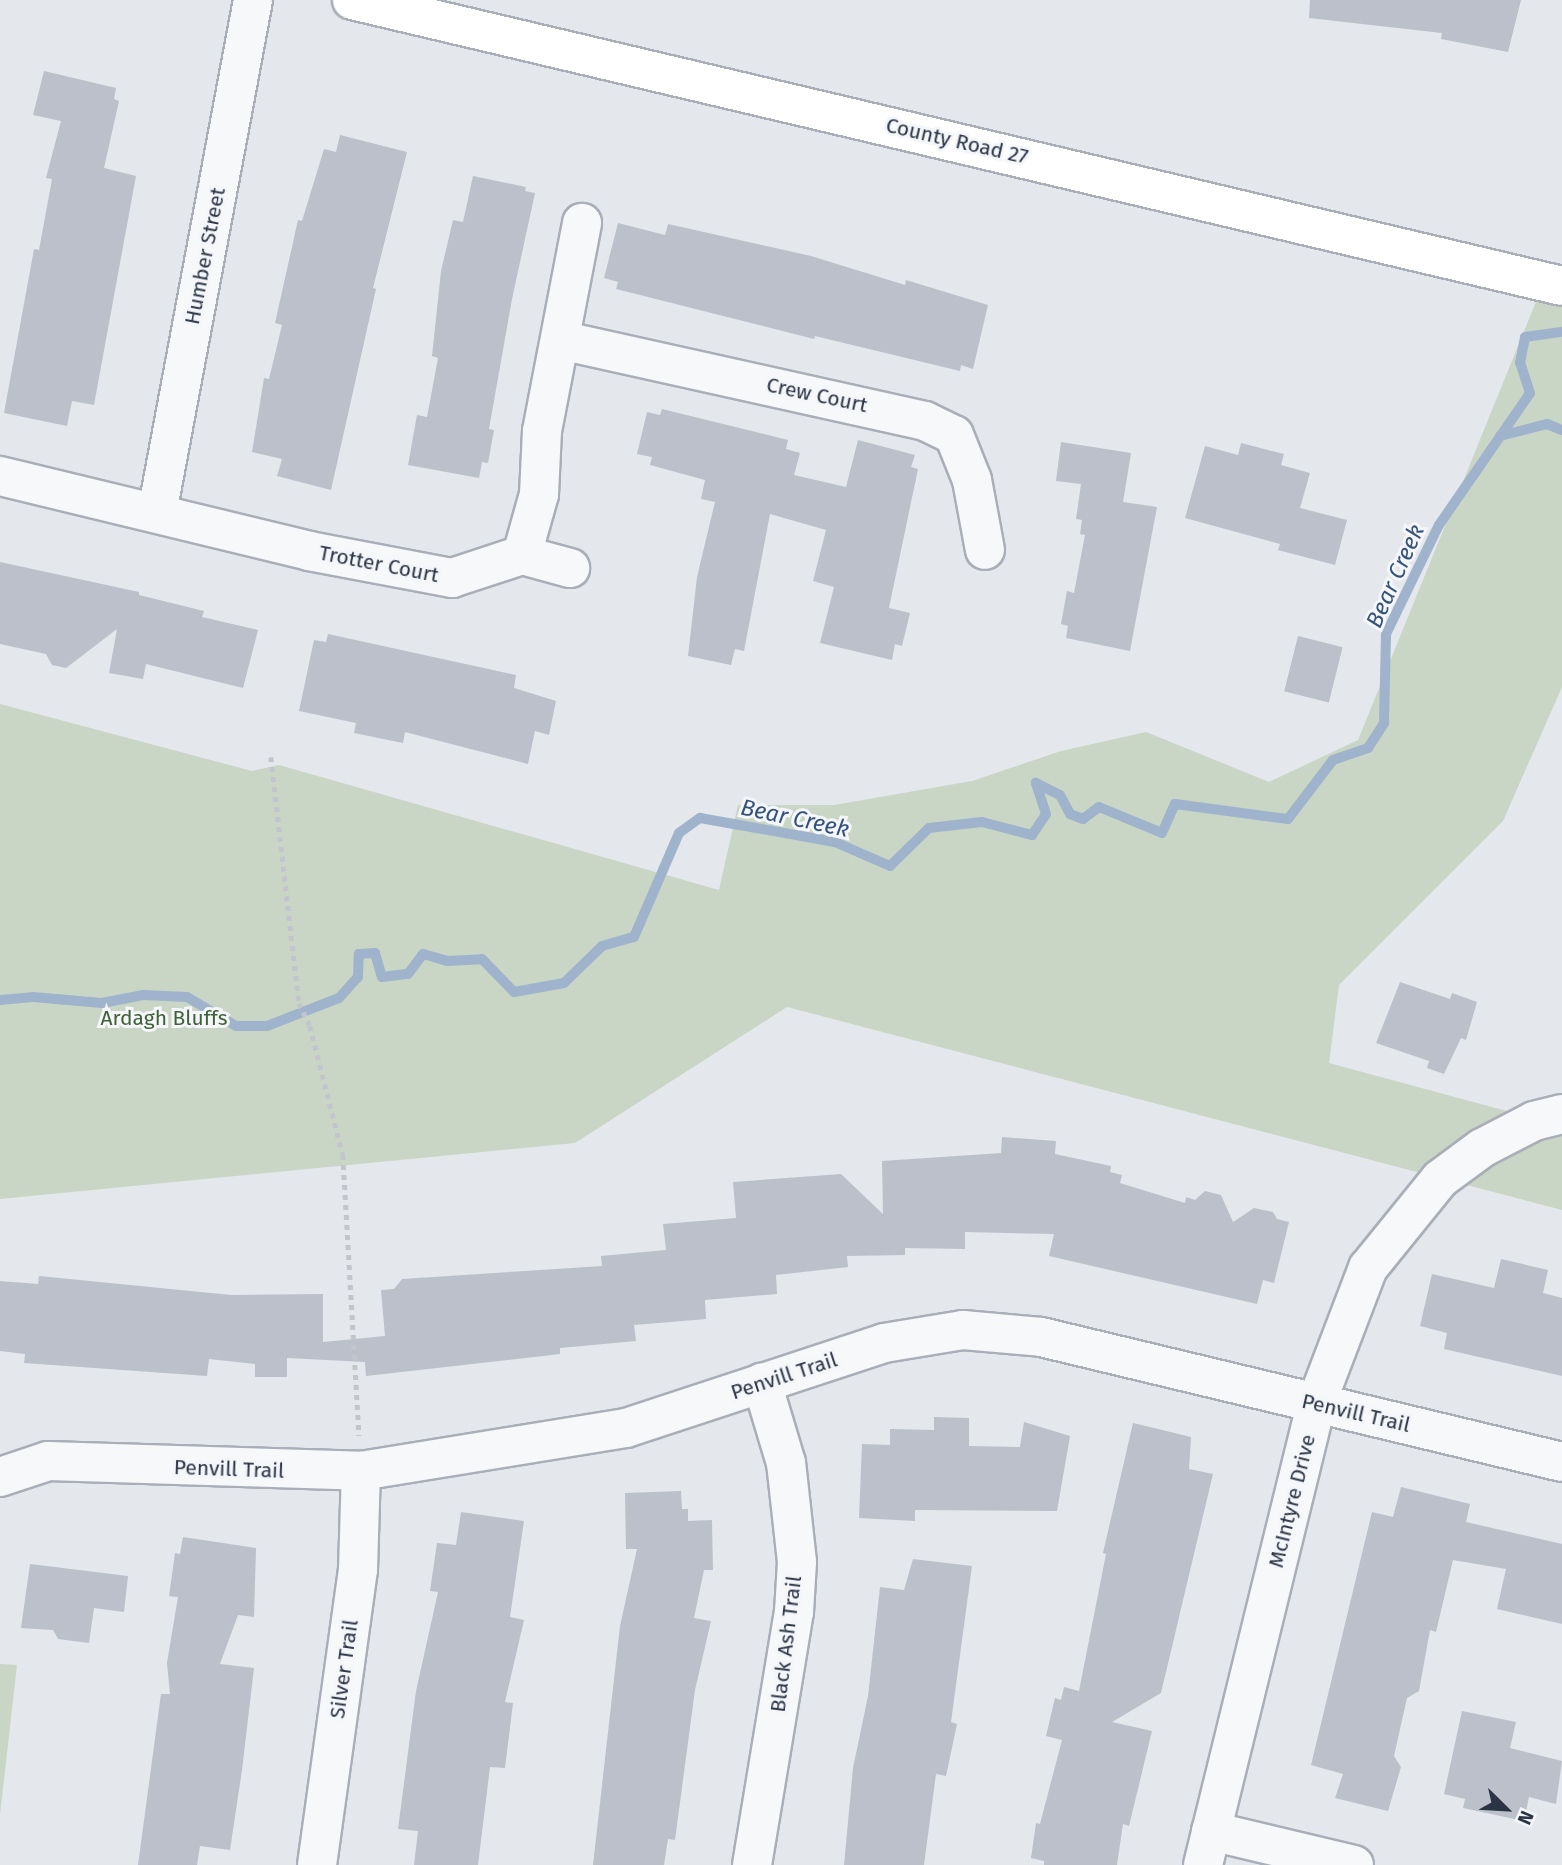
<!DOCTYPE html>
<html>
<head>
<meta charset="utf-8">
<style>
	body { margin:0 }
	#map { position:relative; width:1562px; height:1865px; overflow:hidden; background:#e4e7ec; font-family:"Fira Sans",sans-serif }
	div>[style] { position:absolute }
	[style*='--x'] { left:calc(var(--x)*1px); top:calc(var(--y)*1px); width:calc(var(--w)*1px); rotate:calc(var(--a)*1deg) }
	.green>* { inset:0; background:#c9d6c5 }
	.stream>* { height:10px; margin:-5px; padding:0 5px; transform-origin:5px; border-radius:5px; background:#9fb4cc }
	.building>* { inset:0; background:#bbc0ca; transform-origin:0 0 }
	.path>* { height:4.5px; margin-top:-2.25px; transform-origin:0; background:repeating-linear-gradient(90deg,#c2c5cb 0 5px,transparent 0 10px) }
	.roads { filter:drop-shadow(2px 0 #a9aeb7) drop-shadow(-2px 0 #a9aeb7) drop-shadow(0 2px #a9aeb7) drop-shadow(0 -2px #a9aeb7) }
	.minor>* { height:38px; margin:-19px; padding:0 19px; transform-origin:19px; border-radius:19px; background:#f7f8fa }
	.major>* { height:38px; margin:-19px; padding:0 19px; transform-origin:19px; border-radius:19px; background:#fff }
	span { translate:-50% -50%; white-space:nowrap; text-align:center; line-height:1.15; -webkit-text-stroke:6px #f4f6f9; paint-order:stroke }
	.street-label { font-size:21px; color:#2b3445 }
	.park-label { font-size:21px; color:#3f6138 }
	.water-label { font-size:23px; color:#34527a; font-style:italic }
	.north { position:absolute; left:1471px; top:1774px; width:70px; height:70px; -webkit-text-stroke:5px #f4f6f9; paint-order:stroke; rotate:114deg; font-size:19px; font-weight:700; line-height:28px; text-align:center; color:#2b3445 }
	.north::after { content:''; display:block; margin:auto; width:24px; height:32px; background:#2b3445; clip-path:polygon(50% 0,100% 100%,50% 72%,0 100%) }
</style>
</head>
<body>
<div id="map">
	<div class="green">
		<i style="clip-path:polygon(1544px 282px,1562px 286px,1562px 687px,1503px 821px,1339px 985px,1329px 1063px,1562px 1126px,1562px 1210px,787px 1007px,575px 1143px,0 1199px,0 704px,252px 771px,279px 765px,719px 890px,738px 805px,834px 805px,972px 781px,1061px 751px,1146px 732px,1269px 782px,1358px 740px)"></i>
		<i style="clip-path:polygon(0 1664px,17px 1665px,0 1815px)"></i>
	</div>
	<div class="stream">
		<i style="--x:1500;--y:436;--w:49;--a:-14.3"></i>
		<i style="--x:1547;--y:424;--w:16;--a:22"></i>
		<i style="--x:0;--y:1000;--w:33;--a:-5"></i>
		<i style="--x:33;--y:997;--w:69;--a:5"></i>
		<i style="--x:102;--y:1003;--w:42;--a:-11"></i>
		<i style="--x:143;--y:995;--w:44;--a:2.6"></i>
		<i style="--x:187;--y:997;--w:57;--a:30.6"></i>
		<i style="--x:236;--y:1026;--w:31;--a:0"></i>
		<i style="--x:267;--y:1026;--w:77;--a:-21.3"></i>
		<i style="--x:339;--y:998;--w:28;--a:-48"></i>
		<i style="--x:358;--y:977;--w:23;--a:-88"></i>
		<i style="--x:359;--y:954;--w:16;--a:-4"></i>
		<i style="--x:375;--y:953;--w:25;--a:74"></i>
		<i style="--x:382;--y:977;--w:26;--a:-7"></i>
		<i style="--x:408;--y:974;--w:25;--a:-53"></i>
		<i style="--x:423;--y:954;--w:25;--a:16"></i>
		<i style="--x:447;--y:961;--w:35;--a:-3"></i>
		<i style="--x:482;--y:959;--w:46;--a:45.9"></i>
		<i style="--x:514;--y:992;--w:51;--a:-10.2"></i>
		<i style="--x:564;--y:983;--w:53;--a:-44.2"></i>
		<i style="--x:602;--y:946;--w:33;--a:-16"></i>
		<i style="--x:634;--y:937;--w:113;--a:-66.6"></i>
		<i style="--x:679;--y:833;--w:26;--a:-36"></i>
		<i style="--x:700;--y:818;--w:137;--a:10.1"></i>
		<i style="--x:835;--y:842;--w:60;--a:23.6"></i>
		<i style="--x:890;--y:866;--w:54;--a:-44.3"></i>
		<i style="--x:929;--y:828;--w:53;--a:-6.5"></i>
		<i style="--x:982;--y:822;--w:52;--a:14.6"></i>
		<i style="--x:1032;--y:835;--w:25;--a:-56"></i>
		<i style="--x:1046;--y:814;--w:33;--a:-108"></i>
		<i style="--x:1036;--y:783;--w:27;--a:27"></i>
		<i style="--x:1060;--y:795;--w:21;--a:62"></i>
		<i style="--x:1070;--y:814;--w:14;--a:21"></i>
		<i style="--x:1083;--y:819;--w:20;--a:-37"></i>
		<i style="--x:1099;--y:807;--w:68;--a:22.4"></i>
		<i style="--x:1162;--y:833;--w:32;--a:-66"></i>
		<i style="--x:1175;--y:804;--w:114;--a:7.6"></i>
		<i style="--x:1288;--y:819;--w:74;--a:-52.7"></i>
		<i style="--x:1333;--y:760;--w:37;--a:-19"></i>
		<i style="--x:1368;--y:748;--w:30;--a:-57"></i>
		<i style="--x:1384;--y:723;--w:89;--a:-88.7"></i>
		<i style="--x:1386;--y:634;--w:121;--a:-64.1"></i>
		<i style="--x:1439;--y:525;--w:160;--a:-55.4"></i>
		<i style="--x:1530;--y:393;--w:32;--a:-108"></i>
		<i style="--x:1520;--y:363;--w:26;--a:-79"></i>
		<i style="--x:1525;--y:337;--w:37;--a:-8"></i>
	</div>
	<div class="building">
		<i style="clip-path:polygon(1310px 0,1521px 0,1508px 52px,1441px 39px,1442px 33px,1309px 18px)"></i>
		<i style="clip-path:polygon(44px 71px,116px 88px,114px 99px,119px 101px,104px 168px,136px 176px,94px 405px,72px 401px,67px 426px,4px 413px,34px 249px,39px 250px,52px 179px,46px 178px,61px 121px,33px 115px)"></i>
		<i style="clip-path:polygon(340px 135px,407px 152px,373px 288px,376px 289px,331px 490px,277px 476px,282px 459px,252px 452px,264px 378px,269px 379px,282px 325px,275px 323px,298px 220px,302px 221px,324px 149px,336px 152px)"></i>
		<i style="clip-path:polygon(473px 176px,526px 187px,525px 191px,535px 193px,512px 299px,489px 429px,494px 430px,488px 463px,482px 462px,479px 478px,408px 465px,417px 415px,427px 417px,438px 358px,432px 356px,441px 271px,453px 220px,463px 222px)"></i>
		<i style="clip-path:polygon(618px 223px,665px 235px,668px 224px,811px 256px,905px 285px,906px 280px,988px 305px,973px 369px,961px 365px,960px 371px,815px 336px,814px 339px,616px 289px,618px 282px,604px 278px)"></i>
		<i style="clip-path:polygon(662px 409px,788px 440px,786px 449px,800px 453px,794px 475px,846px 487px,858px 440px,915px 455px,911px 467px,918px 469px,889px 608px,910px 613px,902px 646px,895px 644px,892px 660px,820px 643px,834px 587px,813px 581px,826px 530px,770px 514px,744px 651px,735px 649px,731px 665px,688px 656px,697px 577px,715px 502px,701px 499px,705px 480px,650px 465px,652px 457px,637px 454px,647px 412px,660px 415px)"></i>
		<i style="clip-path:polygon(1061px 442px,1131px 453px,1123px 502px,1157px 507px,1130px 651px,1066px 638px,1068px 626px,1061px 624px,1067px 591px,1074px 593px,1085px 535px,1080px 534px,1082px 520px,1076px 519px,1081px 484px,1056px 481px)"></i>
		<i style="clip-path:polygon(1241px 443px,1284px 454px,1281px 465px,1310px 473px,1300px 508px,1347px 520px,1335px 565px,1278px 550px,1280px 544px,1185px 518px,1205px 446px,1238px 455px)"></i>
		<i style="clip-path:polygon(0 562px,139px 592px,139px 595px,204px 611px,202px 617px,258px 630px,243px 688px,146px 664px,143px 679px,109px 673px,117px 629px,66px 668px,52px 665px,46px 654px,0 644px)"></i>
		<i style="clip-path:polygon(328px 634px,516px 675px,514px 688px,556px 701px,549px 735px,535px 731px,528px 764px,405px 732px,403px 743px,354px 733px,356px 723px,299px 711px,314px 640px,326px 642px)"></i>
		<i style="left:1298px;top:636px;width:46px;height:57px;rotate:14deg"></i>
		<i style="clip-path:polygon(1400px 982px,1450px 999px,1452px 993px,1477px 1002px,1466px 1040px,1461px 1038px,1444px 1074px,1427px 1068px,1429px 1061px,1376px 1043px)"></i>
		<i style="clip-path:polygon(1002px 1137px,1056px 1141px,1055px 1154px,1111px 1166px,1110px 1172px,1122px 1175px,1120px 1183px,1185px 1203px,1186px 1197px,1195px 1200px,1205px 1191px,1221px 1195px,1233px 1222px,1254px 1208px,1273px 1212px,1277px 1219px,1289px 1222px,1274px 1283px,1263px 1280px,1257px 1304px,1049px 1256px,1054px 1234px,965px 1232px,965px 1249px,905px 1248px,905px 1255px,847px 1256px,848px 1267px,776px 1275px,777px 1294px,705px 1300px,706px 1319px,634px 1325px,636px 1341px,560px 1348px,560px 1354px,366px 1376px,365px 1362px,287px 1358px,287px 1377px,255px 1377px,255px 1364px,209px 1359px,207px 1376px,24px 1363px,25px 1354px,0 1351px,0 1281px,38px 1284px,39px 1276px,231px 1295px,323px 1294px,323px 1342px,385px 1336px,381px 1290px,394px 1289px,402px 1279px,602px 1266px,601px 1256px,666px 1250px,663px 1224px,736px 1218px,733px 1182px,841px 1174px,883px 1214px,882px 1161px,1001px 1153px)"></i>
		<i style="clip-path:polygon(1501px 1259px,1548px 1270px,1543px 1293px,1562px 1298px,1562px 1376px,1444px 1349px,1447px 1333px,1420px 1326px,1432px 1274px,1494px 1288px)"></i>
		<i style="clip-path:polygon(934px 1417px,969px 1418px,969px 1446px,1020px 1447px,1024px 1422px,1070px 1436px,1057px 1511px,915px 1510px,915px 1521px,859px 1518px,862px 1444px,890px 1445px,890px 1429px,934px 1430px)"></i>
		<i style="clip-path:polygon(1133px 1423px,1191px 1437px,1189px 1469px,1213px 1474px,1161px 1693px,1112px 1722px,1152px 1731px,1129px 1826px,1123px 1824px,1117px 1865px,1044px 1865px,1044px 1861px,1031px 1858px,1036px 1823px,1040px 1824px,1062px 1740px,1046px 1736px,1055px 1698px,1061px 1700px,1064px 1687px,1079px 1691px,1106px 1554px,1103px 1553px)"></i>
		<i style="clip-path:polygon(1401px 1487px,1470px 1504px,1466px 1522px,1562px 1544px,1562px 1624px,1497px 1609px,1506px 1569px,1453px 1560px,1436px 1632px,1430px 1630px,1419px 1691px,1407px 1698px,1394px 1756px,1401px 1767px,1388px 1811px,1335px 1798px,1343px 1774px,1311px 1765px,1372px 1512px,1393px 1517px)"></i>
		<i style="clip-path:polygon(681px 1491px,682px 1509px,688px 1509px,688px 1521px,712px 1520px,713px 1570px,704px 1570px,694px 1618px,711px 1621px,695px 1690px,675px 1840px,668px 1839px,664px 1865px,593px 1865px,620px 1626px,637px 1549px,626px 1549px,625px 1493px)"></i>
		<i style="clip-path:polygon(461px 1512px,524px 1521px,510px 1617px,524px 1620px,505px 1702px,513px 1703px,505px 1768px,490px 1767px,478px 1865px,414px 1865px,418px 1831px,398px 1829px,416px 1691px,438px 1592px,430px 1591px,437px 1543px,456px 1545px)"></i>
		<i style="clip-path:polygon(183px 1537px,256px 1548px,254px 1617px,238px 1615px,220px 1664px,254px 1668px,242px 1770px,230px 1850px,200px 1846px,197px 1865px,138px 1865px,161px 1694px,170px 1694px,167px 1663px,178px 1597px,169px 1596px,175px 1553px,180px 1554px)"></i>
		<i style="clip-path:polygon(913px 1559px,972px 1566px,951px 1722px,957px 1724px,946px 1776px,936px 1774px,924px 1865px,844px 1865px,853px 1768px,868px 1696px,880px 1587px,904px 1590px)"></i>
		<i style="clip-path:polygon(30px 1564px,128px 1576px,124px 1612px,94px 1608px,89px 1643px,58px 1639px,53px 1630px,21px 1628px)"></i>
		<i style="clip-path:polygon(1462px 1711px,1516px 1722px,1510px 1748px,1562px 1761px,1556px 1804px,1529px 1797px,1524px 1821px,1463px 1808px,1465px 1799px,1444px 1794px)"></i>
	</div>
	<div class="path">
		<i style="--x:271;--y:757;--w:248;--a:83.5"></i>
		<i style="--x:299;--y:1003;--w:25;--a:64"></i>
		<i style="--x:310;--y:1026;--w:133;--a:75.7"></i>
		<i style="--x:343;--y:1155;--w:281;--a:86.7"></i>
	</div>
	<div class="roads">
		<div class="minor">
			<i style="--x:560;--y:340;--w:374;--a:12.5"></i>
			<i style="--x:925;--y:421;--w:32;--a:26"></i>
			<i style="--x:954;--y:435;--w:48;--a:68.2"></i>
			<i style="--x:972;--y:480;--w:71;--a:79.5"></i>
			<i style="--x:0;--y:476;--w:318;--a:13.6"></i>
			<i style="--x:309;--y:551;--w:146;--a:10.7"></i>
			<i style="--x:452;--y:578;--w:74;--a:-18.2"></i>
			<i style="--x:522;--y:555;--w:50;--a:15.2"></i>
			<i style="--x:157;--y:513;--w:522;--a:-79.4"></i>
			<i style="--x:522;--y:555;--w:63;--a:-74.4"></i>
			<i style="--x:539;--y:494;--w:63;--a:-87.3"></i>
			<i style="--x:542;--y:431;--w:212;--a:-79.1"></i>
			<i style="--x:0;--y:1477;--w:51;--a:-18.4"></i>
			<i style="--x:48;--y:1461;--w:313;--a:1.8"></i>
			<i style="--x:361;--y:1471;--w:268;--a:-9.2"></i>
			<i style="--x:626;--y:1428;--w:272;--a:-18.2"></i>
			<i style="--x:884;--y:1343;--w:80;--a:-9.3"></i>
			<i style="--x:963;--y:1330;--w:78;--a:5.1"></i>
			<i style="--x:1041;--y:1337;--w:536;--a:13.49"></i>
			<i style="--x:1211;--y:1831;--w:147;--a:13.4"></i>
			<i style="--x:317;--y:1865;--w:298;--a:-82.1"></i>
			<i style="--x:358;--y:1570;--w:99;--a:-88.3"></i>
			<i style="--x:752;--y:1865;--w:256;--a:-80.6"></i>
			<i style="--x:794;--y:1612;--w:50;--a:-86.6"></i>
			<i style="--x:797;--y:1562;--w:100;--a:-96.3"></i>
			<i style="--x:786;--y:1463;--w:84;--a:-106.7"></i>
			<i style="--x:1203;--y:1865;--w:475;--a:-76.2"></i>
			<i style="--x:1316;--y:1404;--w:146;--a:-69.1"></i>
			<i style="--x:1368;--y:1268;--w:114;--a:-51"></i>
			<i style="--x:1440;--y:1179;--w:52;--a:-36.4"></i>
			<i style="--x:1482;--y:1148;--w:59;--a:-27.4"></i>
			<i style="--x:1534;--y:1121;--w:29;--a:-14"></i>
		</div>
		<div class="major">
			<i style="--x:352;--y:0;--w:1243;--a:13.3"></i>
		</div>
	</div>
	<div class="street-label">
		<span style="left:957px;top:141px;rotate:13deg">County Road 27</span>
		<span style="left:205px;top:256px;rotate:-79deg">Humber Street</span>
		<span style="left:817px;top:395px;rotate:12deg">Crew Court</span>
		<span style="left:379px;top:564px;rotate:11deg">Trotter Court</span>
		<span style="left:784px;top:1376px;rotate:-18deg">Penvill Trail</span>
		<span style="left:1356px;top:1413px;rotate:13deg">Penvill Trail</span>
		<span style="left:229px;top:1469px;rotate:2deg">Penvill Trail</span>
		<span style="left:1292px;top:1501px;rotate:-76deg">McIntyre Drive</span>
		<span style="left:786px;top:1644px;rotate:-83deg">Black Ash Trail</span>
		<span style="left:344px;top:1669px;rotate:-82deg">Silver Trail</span>
	</div>
	<div class="park-label">
		<span style="left:164px;top:1018px">Ardagh Bluffs</span>
	</div>
	<div class="water-label">
		<span style="left:1395px;top:576px;rotate:-66deg">Bear Creek</span>
		<span style="left:795px;top:818px;rotate:12deg">Bear Creek</span>
	</div>
	<div class="north">N</div>
</div>
</body>
</html>
